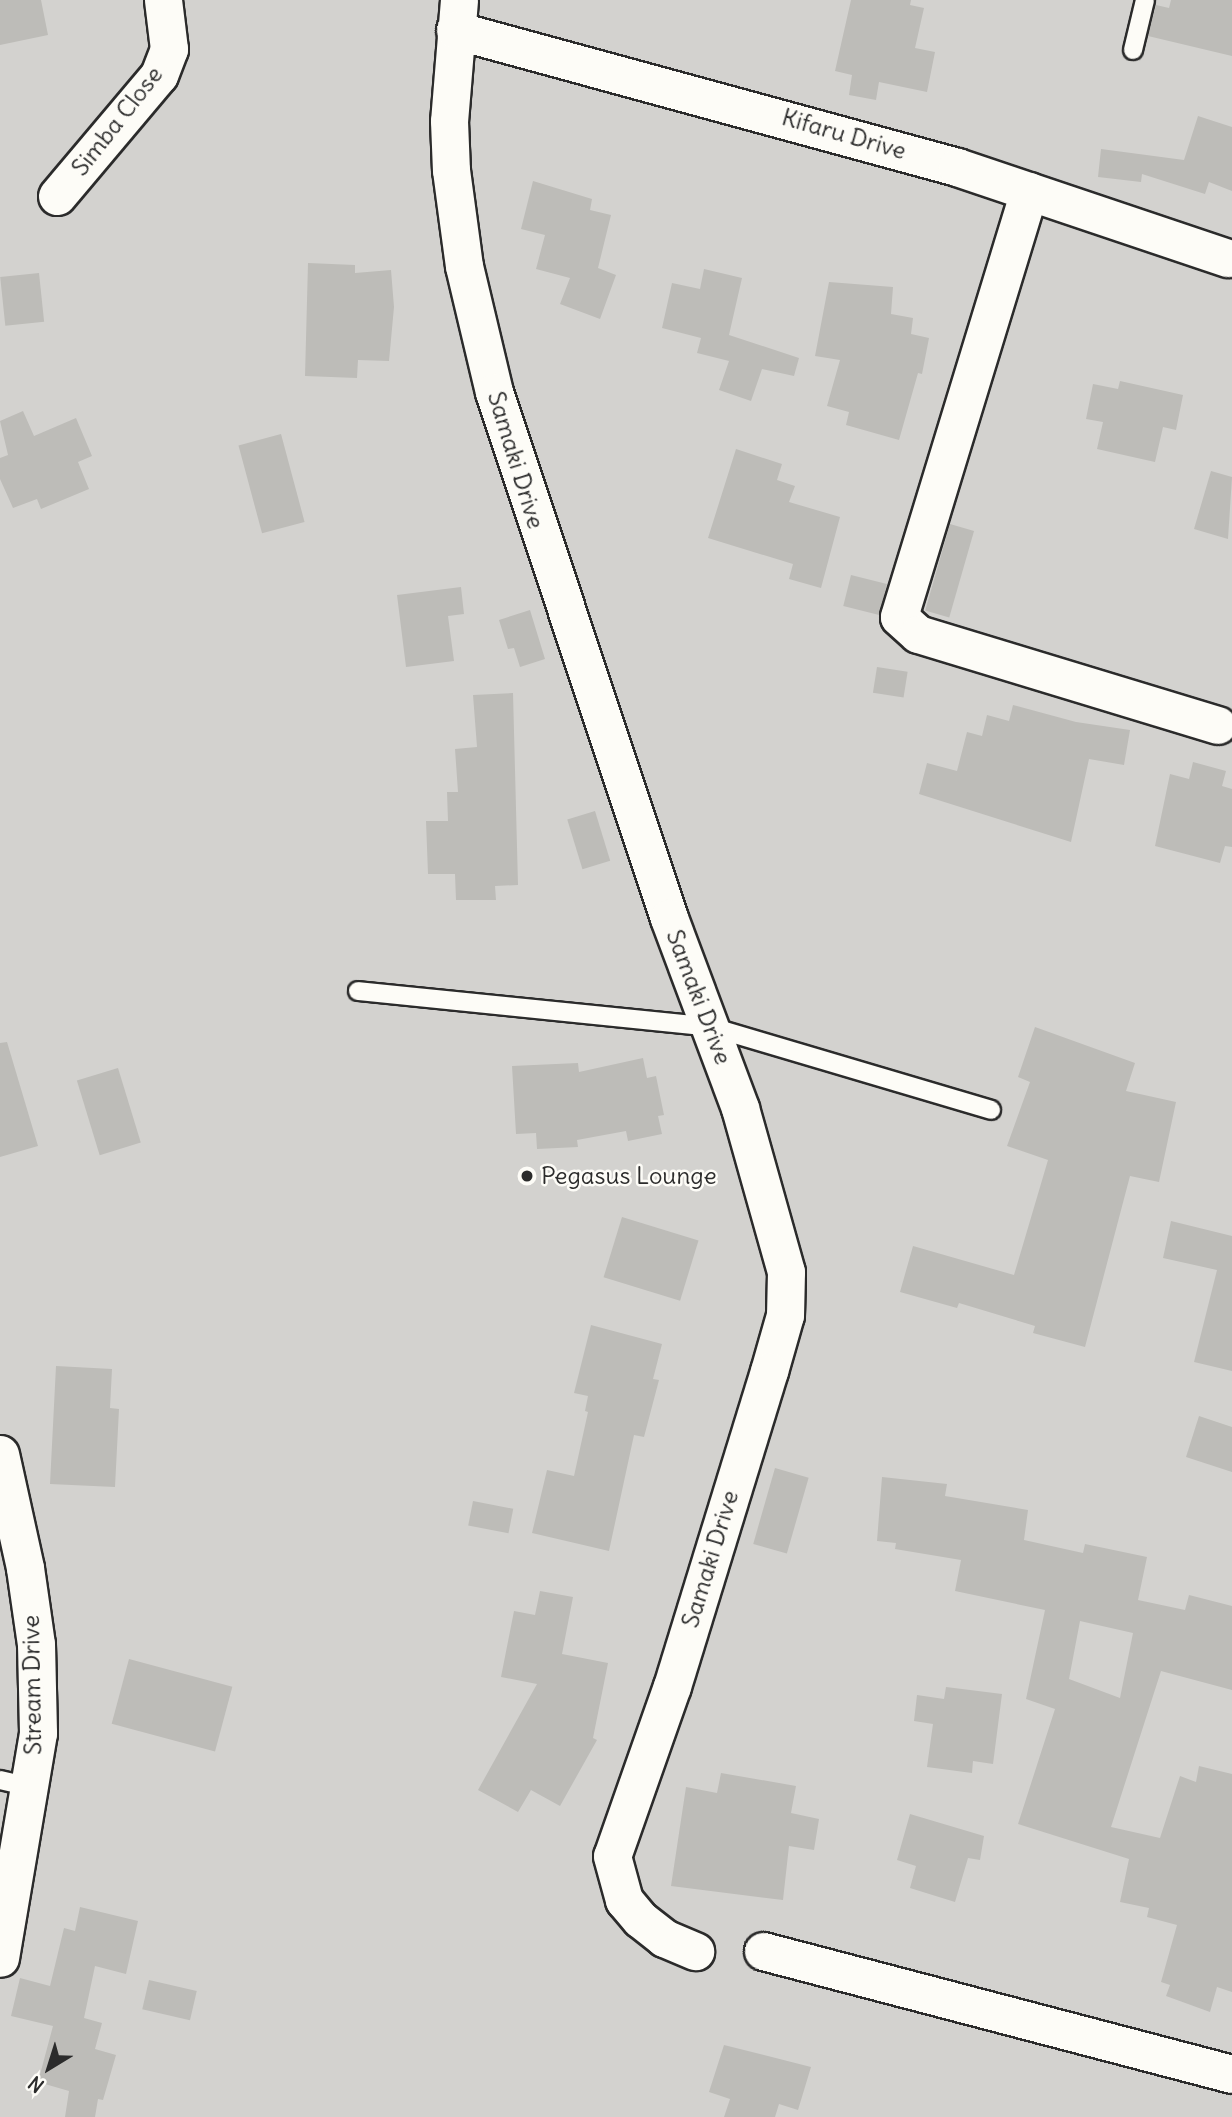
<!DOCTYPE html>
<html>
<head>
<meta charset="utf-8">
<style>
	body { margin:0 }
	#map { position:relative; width:1232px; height:2117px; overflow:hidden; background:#f0efeb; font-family:Delius,sans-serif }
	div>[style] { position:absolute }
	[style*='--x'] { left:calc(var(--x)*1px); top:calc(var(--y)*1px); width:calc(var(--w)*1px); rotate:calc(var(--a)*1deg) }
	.green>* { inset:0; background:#d3d2cf; transform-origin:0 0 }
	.building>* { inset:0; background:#bdbcb8; transform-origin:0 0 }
	.roads { filter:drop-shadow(2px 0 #2b2b2b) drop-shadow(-2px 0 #2b2b2b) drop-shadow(0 2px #2b2b2b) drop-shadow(0 -2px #2b2b2b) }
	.lane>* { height:18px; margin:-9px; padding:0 9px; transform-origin:9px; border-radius:9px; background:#fdfcf7 }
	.street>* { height:37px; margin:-18.5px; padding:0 18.5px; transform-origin:18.5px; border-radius:18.5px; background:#fdfcf7 }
	.dots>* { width:19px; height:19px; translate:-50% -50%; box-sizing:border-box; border:4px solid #fdfcf7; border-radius:50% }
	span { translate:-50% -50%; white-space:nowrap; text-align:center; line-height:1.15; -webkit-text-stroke:5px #fdfcf7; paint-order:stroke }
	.street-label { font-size:24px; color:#2b2b2b }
	.poi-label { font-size:24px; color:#2b2b2b }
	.left { translate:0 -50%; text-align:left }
	.north { position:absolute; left:14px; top:2033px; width:70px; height:70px; -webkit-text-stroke:5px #fdfcf7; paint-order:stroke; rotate:218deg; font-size:19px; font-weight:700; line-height:28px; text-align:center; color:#2b2b2b }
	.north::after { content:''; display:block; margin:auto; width:24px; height:32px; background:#2b2b2b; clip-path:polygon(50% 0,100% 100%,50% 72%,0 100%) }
</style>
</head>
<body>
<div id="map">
	<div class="green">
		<i style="left:0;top:0;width:1232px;height:2117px"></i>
	</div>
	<div class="building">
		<i style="clip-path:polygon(0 0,41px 0,48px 35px,0 45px)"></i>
		<i style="clip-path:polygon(851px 0,911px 0,910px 5px,924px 8px,915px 48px,935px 52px,927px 92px,879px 82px,876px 100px,849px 95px,852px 75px,835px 71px)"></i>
		<i style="clip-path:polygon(1171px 0,1232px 0,1232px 56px,1148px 36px,1156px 5px,1169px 8px)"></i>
		<i style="clip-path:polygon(1198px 116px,1232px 127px,1232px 191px,1209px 182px,1205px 194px,1142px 174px,1141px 182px,1098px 177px,1101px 149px,1184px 160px)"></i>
		<i style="clip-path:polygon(533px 181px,592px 199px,590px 210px,611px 215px,598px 268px,616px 275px,600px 319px,560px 304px,570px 278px,536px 269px,545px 235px,521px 229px)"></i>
		<i style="clip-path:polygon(308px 263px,355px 265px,355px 273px,391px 270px,394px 307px,389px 361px,358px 360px,357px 378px,305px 376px)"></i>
		<i style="clip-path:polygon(704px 269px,742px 278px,729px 335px,799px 358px,794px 376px,762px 369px,751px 401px,719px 390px,729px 361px,697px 353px,701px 338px,662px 328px,672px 283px,700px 289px)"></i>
		<i style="left:39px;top:273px;width:49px;height:39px;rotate:84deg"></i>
		<i style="clip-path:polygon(829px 282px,893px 287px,891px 314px,913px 318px,911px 334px,929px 338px,922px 374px,918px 373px,899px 440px,846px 425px,849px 412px,827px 406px,840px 360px,815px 356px)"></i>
		<i style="clip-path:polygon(1120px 381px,1183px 395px,1176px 430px,1163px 427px,1155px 462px,1097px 449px,1103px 422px,1086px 419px,1093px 384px,1118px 389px)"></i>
		<i style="clip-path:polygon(23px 411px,34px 436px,76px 418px,92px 456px,78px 462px,89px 489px,41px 509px,37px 499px,13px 508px,0 479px,0 458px,8px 455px,0 421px)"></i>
		<i style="left:281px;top:434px;width:91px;height:44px;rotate:75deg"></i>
		<i style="clip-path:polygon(736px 449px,782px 464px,777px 480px,795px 486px,789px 502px,840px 517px,821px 588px,789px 579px,793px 564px,708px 538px)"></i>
		<i style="clip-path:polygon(1211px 471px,1232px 477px,1228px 539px,1194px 529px)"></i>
		<i style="left:950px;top:524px;width:25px;height:90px;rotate:16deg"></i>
		<i style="left:851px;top:575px;width:37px;height:32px;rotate:14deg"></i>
		<i style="clip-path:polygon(461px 587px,464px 614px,448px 616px,454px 661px,406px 667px,397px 595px)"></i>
		<i style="clip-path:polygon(530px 610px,545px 659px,520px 667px,514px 648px,508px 649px,499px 620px)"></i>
		<i style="left:877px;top:667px;width:31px;height:26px;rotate:9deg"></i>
		<i style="clip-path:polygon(513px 693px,518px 885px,495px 886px,496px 900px,456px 900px,455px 874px,428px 874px,426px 821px,448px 821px,447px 792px,458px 792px,455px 749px,477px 747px,473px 695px)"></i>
		<i style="clip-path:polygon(1013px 705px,1076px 722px,1130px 730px,1124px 765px,1089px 759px,1071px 842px,919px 794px,927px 763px,957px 771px,967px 732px,982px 736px,987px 715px,1009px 721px)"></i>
		<i style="clip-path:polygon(1193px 762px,1226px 771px,1222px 786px,1232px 789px,1232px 847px,1225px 846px,1220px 863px,1155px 846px,1170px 774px,1189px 779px)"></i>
		<i style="left:595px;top:811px;width:52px;height:29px;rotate:73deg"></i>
		<i style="clip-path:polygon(1035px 1027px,1135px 1063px,1126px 1091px,1176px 1102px,1159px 1182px,1130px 1176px,1085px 1347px,1033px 1333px,1035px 1326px,959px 1303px,957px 1308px,900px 1292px,913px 1246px,1014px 1275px,1048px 1160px,1007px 1146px,1030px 1082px,1018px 1077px)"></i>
		<i style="clip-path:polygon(7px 1042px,38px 1146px,0 1157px,0 1043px)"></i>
		<i style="clip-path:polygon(643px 1058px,647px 1078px,656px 1076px,664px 1115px,658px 1116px,662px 1134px,628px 1141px,626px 1131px,577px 1140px,578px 1147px,537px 1149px,536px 1133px,516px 1134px,512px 1066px,578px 1063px,579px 1072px)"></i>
		<i style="left:118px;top:1068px;width:78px;height:43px;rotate:73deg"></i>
		<i style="left:622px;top:1217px;width:80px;height:63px;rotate:17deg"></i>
		<i style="clip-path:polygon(1171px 1221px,1232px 1236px,1232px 1371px,1194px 1362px,1217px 1270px,1163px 1258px)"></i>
		<i style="clip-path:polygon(591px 1325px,662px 1344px,653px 1379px,659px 1380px,644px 1437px,634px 1435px,609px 1551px,532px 1533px,547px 1470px,574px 1476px,588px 1412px,585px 1411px,588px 1396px,574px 1393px)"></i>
		<i style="clip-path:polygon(56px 1366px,112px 1369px,110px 1408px,119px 1409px,115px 1487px,50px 1484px)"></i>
		<i style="clip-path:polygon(1199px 1416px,1232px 1427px,1232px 1472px,1186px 1457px)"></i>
		<i style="left:775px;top:1468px;width:35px;height:79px;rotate:16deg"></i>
		<i style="clip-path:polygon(evenodd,882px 1477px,947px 1484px,945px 1496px,1028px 1510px,1024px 1540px,1083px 1553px,1085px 1544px,1147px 1557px,1138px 1600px,1185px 1610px,1189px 1595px,1232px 1606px,1232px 1690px,1161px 1671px,1111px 1827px,1160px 1838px,1180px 1776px,1196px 1782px,1199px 1766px,1232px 1774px,1232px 1992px,1217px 1987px,1210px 2012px,1166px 1996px,1170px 1985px,1161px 1982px,1177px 1925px,1147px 1917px,1149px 1908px,1120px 1902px,1129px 1859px,1018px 1824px,1055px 1709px,1026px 1699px,1045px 1610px,955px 1591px,961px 1560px,895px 1549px,896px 1543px,877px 1541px,882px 1477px,1080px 1621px,1133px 1633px,1120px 1698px,1069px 1679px,1080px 1621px)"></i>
		<i style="left:473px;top:1501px;width:41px;height:25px;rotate:11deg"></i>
		<i style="clip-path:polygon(540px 1591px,573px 1597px,562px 1654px,608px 1663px,593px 1738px,597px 1740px,560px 1806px,531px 1790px,518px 1812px,478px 1790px,537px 1684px,501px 1677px,514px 1611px,535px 1615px)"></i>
		<i style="left:129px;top:1659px;width:107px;height:67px;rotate:15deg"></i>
		<i style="clip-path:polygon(946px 1687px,1002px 1694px,993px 1764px,973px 1761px,972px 1773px,927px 1767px,933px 1724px,914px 1721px,917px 1695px,944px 1699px)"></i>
		<i style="clip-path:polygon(721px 1773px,796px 1786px,791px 1813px,819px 1819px,814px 1850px,789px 1846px,783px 1900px,671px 1886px,686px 1787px,717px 1793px)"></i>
		<i style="clip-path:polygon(910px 1814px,984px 1836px,980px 1860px,968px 1858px,955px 1902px,910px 1888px,916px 1866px,897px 1860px)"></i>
		<i style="clip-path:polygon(80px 1907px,138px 1921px,126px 1974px,95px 1966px,84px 2018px,102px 2023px,95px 2049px,116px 2055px,103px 2100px,98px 2099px,95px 2117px,65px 2117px,69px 2091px,38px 2082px,53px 2026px,11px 2016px,20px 1978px,50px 1986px,64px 1928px,75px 1931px)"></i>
		<i style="left:149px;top:1980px;width:49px;height:30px;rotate:13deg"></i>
		<i style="clip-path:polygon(724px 2045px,811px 2067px,798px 2110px,779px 2104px,775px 2117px,724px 2117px,730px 2099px,709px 2092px)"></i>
	</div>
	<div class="roads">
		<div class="lane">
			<i style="--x:1133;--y:50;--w:51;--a:-76.5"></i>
			<i style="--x:358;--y:991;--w:355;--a:5.8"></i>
			<i style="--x:711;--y:1027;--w:292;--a:16.5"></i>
			<i style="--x:0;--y:1780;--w:32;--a:13"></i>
		</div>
		<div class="street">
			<i style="--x:459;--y:0;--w:121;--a:94.7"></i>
			<i style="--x:449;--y:121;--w:49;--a:87.7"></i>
			<i style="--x:451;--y:170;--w:97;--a:82.3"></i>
			<i style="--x:464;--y:266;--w:130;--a:76.6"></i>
			<i style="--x:494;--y:392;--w:554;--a:71.6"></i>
			<i style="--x:669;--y:918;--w:203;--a:69.5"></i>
			<i style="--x:740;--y:1108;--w:170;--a:74.3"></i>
			<i style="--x:786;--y:1272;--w:43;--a:91.3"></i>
			<i style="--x:785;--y:1315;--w:58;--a:105.9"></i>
			<i style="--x:769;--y:1371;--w:330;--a:107.1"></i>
			<i style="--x:672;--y:1686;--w:180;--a:109.4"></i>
			<i style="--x:612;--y:1856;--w:46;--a:74.7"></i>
			<i style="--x:624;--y:1900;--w:25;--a:50"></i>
			<i style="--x:640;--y:1919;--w:31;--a:38"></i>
			<i style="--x:664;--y:1938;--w:34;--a:23"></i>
			<i style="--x:455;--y:30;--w:520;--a:15.26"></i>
			<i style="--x:957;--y:167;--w:286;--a:18.6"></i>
			<i style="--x:1029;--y:191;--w:445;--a:107"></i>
			<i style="--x:899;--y:617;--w:25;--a:42"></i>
			<i style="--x:918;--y:634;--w:313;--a:16.9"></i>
			<i style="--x:57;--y:196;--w:158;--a:-49.9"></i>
			<i style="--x:159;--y:75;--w:28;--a:-69"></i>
			<i style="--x:169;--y:49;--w:49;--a:-97"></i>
			<i style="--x:0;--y:1454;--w:117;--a:77.6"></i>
			<i style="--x:25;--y:1568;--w:77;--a:81.8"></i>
			<i style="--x:36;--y:1644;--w:89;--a:88.7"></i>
			<i style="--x:38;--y:1733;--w:228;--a:99.6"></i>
			<i style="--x:763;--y:1951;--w:485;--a:14.7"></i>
		</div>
	</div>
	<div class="dots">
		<i style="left:527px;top:1176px;background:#2b2b2b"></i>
	</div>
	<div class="street-label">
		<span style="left:117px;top:121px;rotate:-52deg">Simba Close</span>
		<span style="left:844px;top:134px;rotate:16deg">Kifaru Drive</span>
		<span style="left:516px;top:460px;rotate:73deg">Samaki Drive</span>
		<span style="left:699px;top:997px;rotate:69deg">Samaki Drive</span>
		<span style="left:710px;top:1559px;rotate:-73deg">Samaki Drive</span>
		<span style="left:32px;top:1685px;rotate:-91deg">Stream Drive</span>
	</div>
	<div class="poi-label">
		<span class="left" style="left:541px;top:1176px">Pegasus Lounge</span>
	</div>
	<div class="north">N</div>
</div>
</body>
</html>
